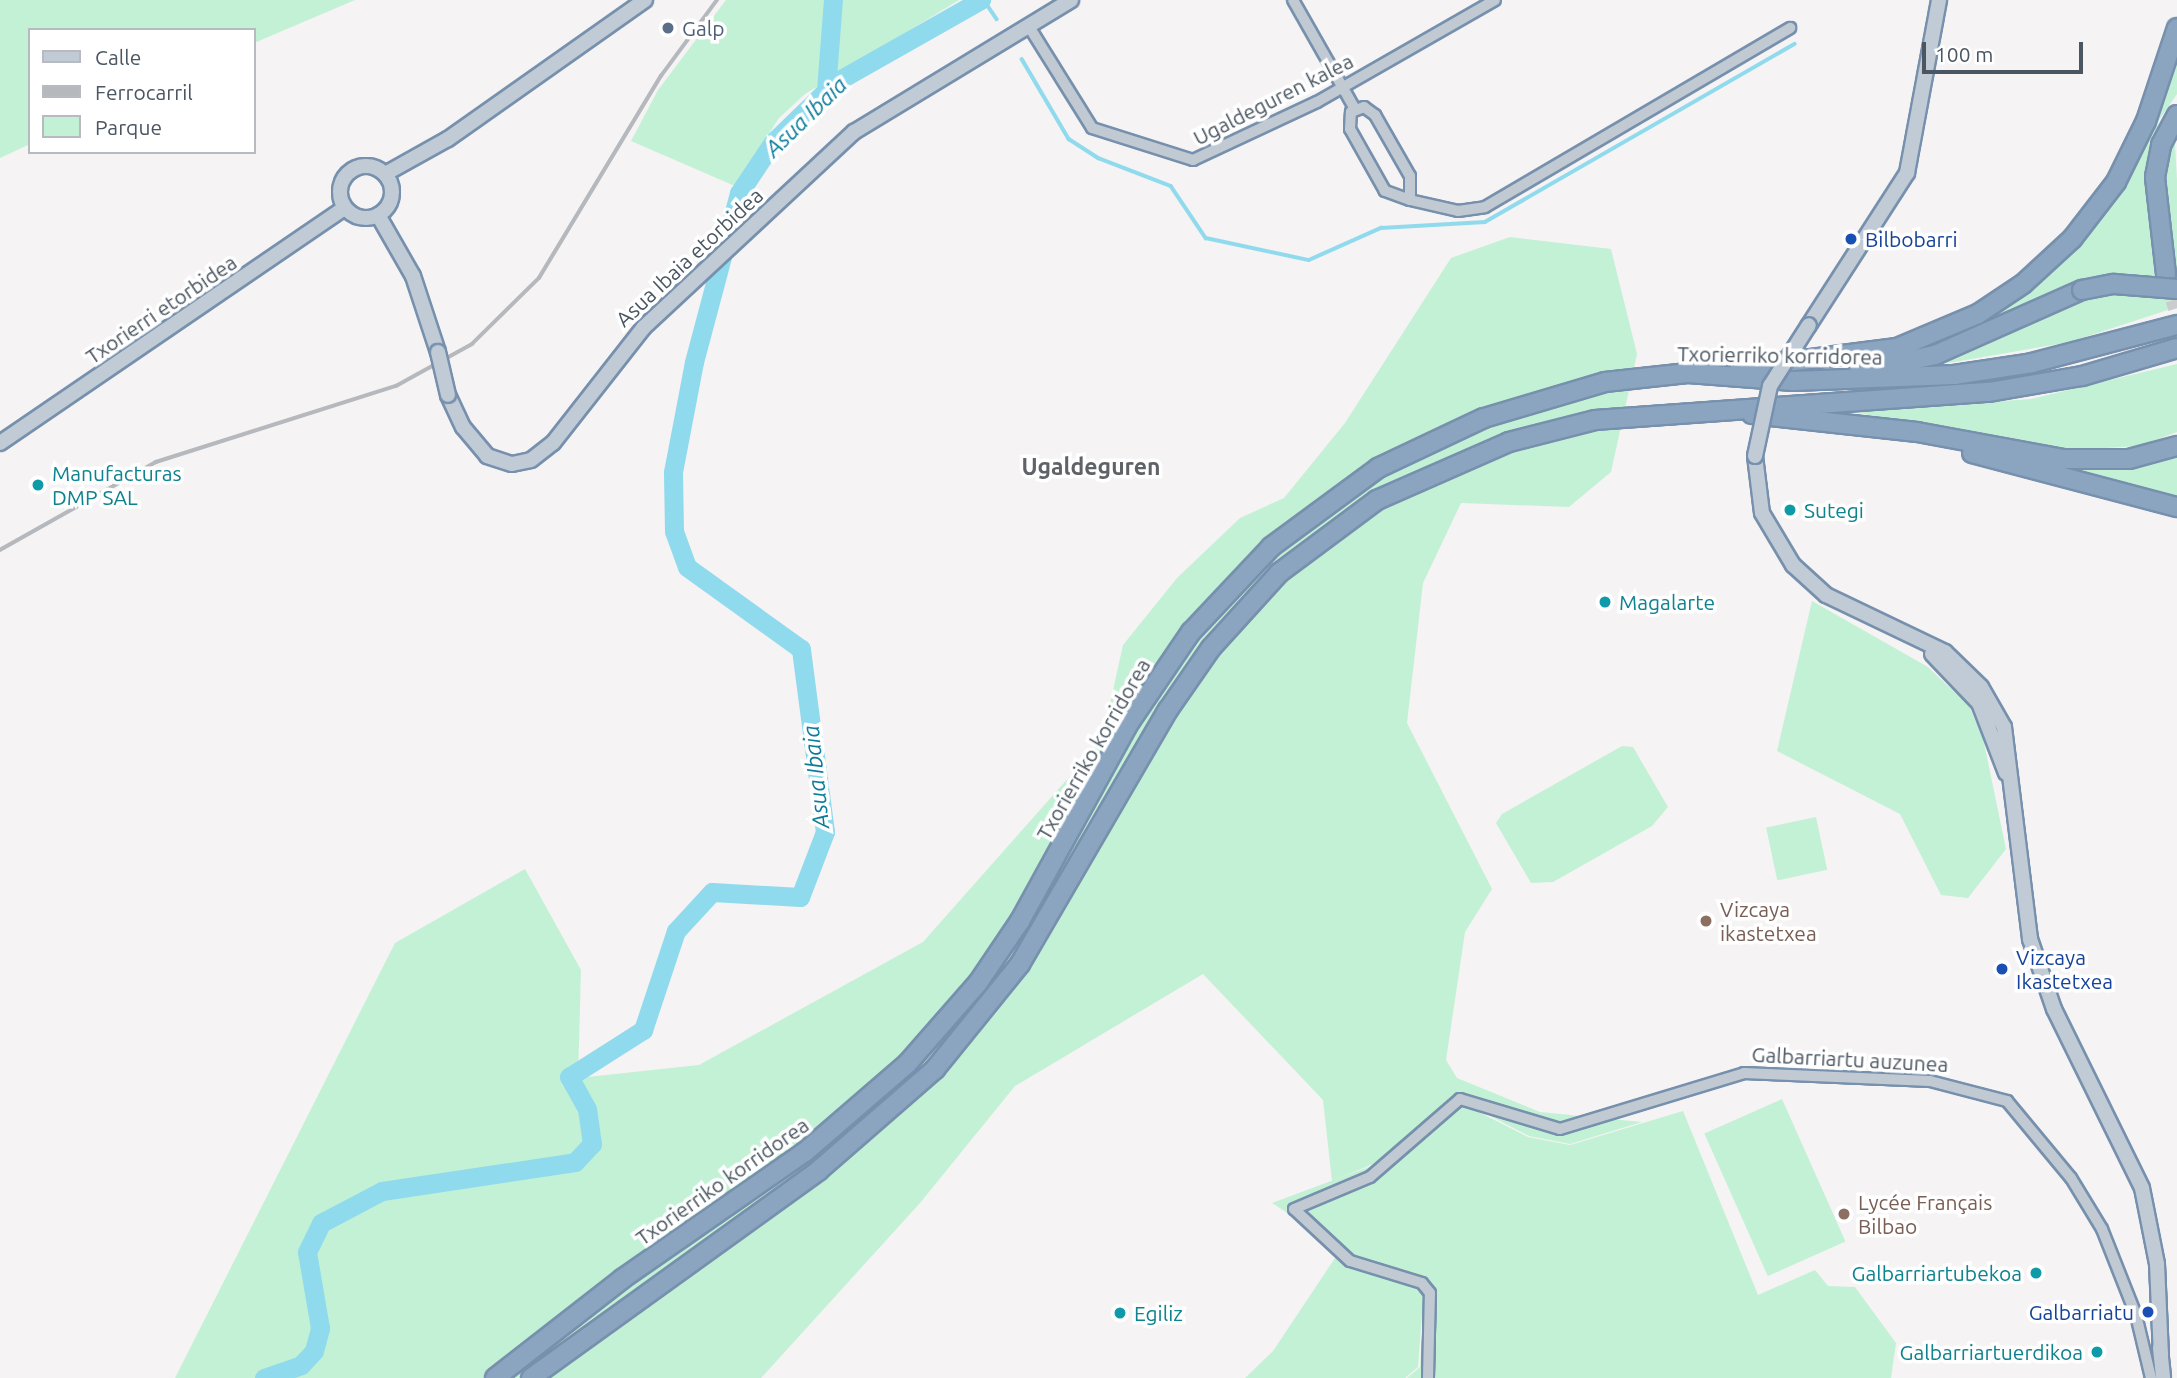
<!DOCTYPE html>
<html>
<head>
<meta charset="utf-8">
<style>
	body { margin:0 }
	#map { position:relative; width:2177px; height:1378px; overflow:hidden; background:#f5f3f3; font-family:Ubuntu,sans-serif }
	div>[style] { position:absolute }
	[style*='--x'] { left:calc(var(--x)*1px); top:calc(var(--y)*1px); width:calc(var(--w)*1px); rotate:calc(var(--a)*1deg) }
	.green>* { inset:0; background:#c3f1d5; transform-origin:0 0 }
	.stream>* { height:3.5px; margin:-1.75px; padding:0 1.75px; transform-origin:1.75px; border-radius:1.75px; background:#90daee }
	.river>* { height:19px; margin:-9.5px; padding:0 9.5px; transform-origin:9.5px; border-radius:9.5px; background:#90daee }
	.highway-tunnel>* { height:18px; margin-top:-9px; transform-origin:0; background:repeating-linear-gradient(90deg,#caccce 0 18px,transparent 0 27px) }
	.roads { filter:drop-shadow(2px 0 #7690ad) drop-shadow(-2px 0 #7690ad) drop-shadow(0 2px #7690ad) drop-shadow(0 -2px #7690ad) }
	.street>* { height:10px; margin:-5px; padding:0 5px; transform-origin:5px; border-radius:5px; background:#c1cad2 }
	.secondary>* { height:14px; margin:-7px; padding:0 7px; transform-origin:7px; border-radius:7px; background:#c1cbd6 }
	.secondary>.ring { margin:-7px; padding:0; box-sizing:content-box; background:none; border:14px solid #c1cbd6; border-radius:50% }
	.highway>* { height:18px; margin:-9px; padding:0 9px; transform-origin:9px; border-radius:9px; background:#8ba5c1 }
	.rail>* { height:3.5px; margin:-1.75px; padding:0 1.75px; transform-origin:1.75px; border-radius:1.75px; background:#b5b8bd }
	.bridges { filter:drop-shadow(2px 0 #7690ad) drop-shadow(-2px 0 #7690ad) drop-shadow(0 2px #7690ad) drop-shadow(0 -2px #7690ad) }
	.secondary-bridge>* { height:14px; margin:-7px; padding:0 7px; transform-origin:7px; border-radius:7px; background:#c1cbd6 }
	.highway-bridge>* { height:18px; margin:-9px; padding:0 9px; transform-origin:9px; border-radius:9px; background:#8ba5c1 }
	.dots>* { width:19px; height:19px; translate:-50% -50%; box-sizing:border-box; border:4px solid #fff; border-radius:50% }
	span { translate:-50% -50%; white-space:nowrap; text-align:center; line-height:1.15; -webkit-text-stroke:7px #fff; paint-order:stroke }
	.service-label { font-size:21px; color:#4e5e75 }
	.left { translate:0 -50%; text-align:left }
	.street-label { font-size:21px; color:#4a5661 }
	.transit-label { font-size:21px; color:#164399 }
	.right { translate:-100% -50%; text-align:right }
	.culture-label { font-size:21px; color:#0d838f }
	.education-label { font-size:21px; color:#785e54 }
	.water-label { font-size:23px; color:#0c7c9b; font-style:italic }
	.neighbourhood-label { font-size:23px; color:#5f6368; font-weight:700 }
	.legend { position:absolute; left:28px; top:28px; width:228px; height:126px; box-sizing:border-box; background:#fff; border:2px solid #b7bbc0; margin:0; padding:9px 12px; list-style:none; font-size:21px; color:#4a5661 }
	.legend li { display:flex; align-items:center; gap:14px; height:35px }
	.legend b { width:35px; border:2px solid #b7bbc0 }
	.scale { position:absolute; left:1922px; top:42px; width:161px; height:32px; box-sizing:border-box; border:4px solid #4a5661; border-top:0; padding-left:9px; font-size:21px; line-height:24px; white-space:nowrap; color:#4a5661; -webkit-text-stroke:5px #fff; paint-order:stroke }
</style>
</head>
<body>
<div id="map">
	<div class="green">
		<i style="clip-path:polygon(0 0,355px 0,254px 43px,254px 30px,30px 30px,30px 144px,0 158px)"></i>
		<i style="clip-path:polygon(726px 0,959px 0,805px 94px,779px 118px,735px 186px,631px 141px,658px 90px)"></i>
		<i style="clip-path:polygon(2177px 55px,2177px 94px,2159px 120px,2145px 175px,2160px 280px,2080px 282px,1934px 346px,1889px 355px,1959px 332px,2022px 295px,2070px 254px,2123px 187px)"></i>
		<i style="clip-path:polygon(2174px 127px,2177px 180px,2177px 281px,2169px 263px,2159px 181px)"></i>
		<i style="clip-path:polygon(1510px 237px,1611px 249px,1637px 354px,1611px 472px,1569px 507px,1461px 503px,1423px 583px,1407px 723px,1492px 889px,1465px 932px,1446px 1060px,1457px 1078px,1540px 1112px,1642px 1122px,1570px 1144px,1529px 1136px,1463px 1102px,1373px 1164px,1332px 1181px,1323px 1100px,1203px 974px,1015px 1086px,920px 1203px,761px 1378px,175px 1378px,395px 943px,525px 869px,581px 970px,578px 1078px,699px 1065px,923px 942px,1102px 740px,1123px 645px,1177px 578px,1240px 518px,1284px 498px,1345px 423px,1451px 258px)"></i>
		<i style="clip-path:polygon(2100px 292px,2157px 293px,2177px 298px,2177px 307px,2070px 342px,1920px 368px,2044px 309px)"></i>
		<i style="clip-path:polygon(2177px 364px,2177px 432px,2139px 446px,2070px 450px,1852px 412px,2031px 399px)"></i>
		<i style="clip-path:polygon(2177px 452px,2177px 501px,2028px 460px,2126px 466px)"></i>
		<i style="clip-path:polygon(1812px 601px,1928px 667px,1969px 706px,1983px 738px,2006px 849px,1968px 898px,1941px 895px,1900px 814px,1777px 751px)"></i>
		<i style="clip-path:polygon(1622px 746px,1633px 747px,1668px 807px,1652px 826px,1553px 882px,1531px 883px,1496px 823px,1502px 814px)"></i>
		<i style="left:1816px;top:817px;width:54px;height:51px;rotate:78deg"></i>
		<i style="left:1782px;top:1099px;width:156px;height:85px;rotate:66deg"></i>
		<i style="clip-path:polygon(1463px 1104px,1528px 1137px,1570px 1145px,1683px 1111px,1758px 1295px,1815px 1270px,1828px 1286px,1855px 1287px,1896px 1343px,1891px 1378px,1407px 1378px,1420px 1367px,1425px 1287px,1373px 1268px,1272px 1203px,1374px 1165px)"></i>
		<i style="clip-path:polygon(1339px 1252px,1424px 1288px,1418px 1367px,1405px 1378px,1245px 1378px,1273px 1351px)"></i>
	</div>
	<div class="stream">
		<i style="--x:984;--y:0;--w:23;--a:56"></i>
		<i style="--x:1022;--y:59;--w:93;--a:59.6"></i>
		<i style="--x:1069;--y:139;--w:35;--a:33"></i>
		<i style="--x:1098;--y:158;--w:78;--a:21"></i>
		<i style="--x:1171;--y:186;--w:63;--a:56.1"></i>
		<i style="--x:1206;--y:238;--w:105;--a:12.1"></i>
		<i style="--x:1309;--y:260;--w:79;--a:-24"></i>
		<i style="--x:1381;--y:228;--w:104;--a:-3.3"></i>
		<i style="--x:1485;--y:222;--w:357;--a:-29.9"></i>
	</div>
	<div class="river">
		<i style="--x:826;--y:90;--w:90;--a:-85.6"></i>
		<i style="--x:264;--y:1378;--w:39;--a:-19"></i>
		<i style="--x:301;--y:1365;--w:19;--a:-47"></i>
		<i style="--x:314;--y:1351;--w:24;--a:-75"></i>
		<i style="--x:320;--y:1328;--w:77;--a:-99.7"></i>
		<i style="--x:307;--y:1252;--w:32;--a:-64"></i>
		<i style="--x:321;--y:1223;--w:69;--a:-27.7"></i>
		<i style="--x:382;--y:1191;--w:195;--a:-8.5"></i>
		<i style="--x:575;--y:1162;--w:25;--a:-47"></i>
		<i style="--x:592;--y:1144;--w:35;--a:-98"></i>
		<i style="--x:587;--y:1109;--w:37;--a:-119"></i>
		<i style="--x:569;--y:1077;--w:88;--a:-32.4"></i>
		<i style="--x:643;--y:1030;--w:104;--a:-71.6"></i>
		<i style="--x:676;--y:931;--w:53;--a:-47.3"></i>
		<i style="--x:712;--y:892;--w:88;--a:3.3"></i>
		<i style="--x:800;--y:897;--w:70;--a:-69"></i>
		<i style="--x:825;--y:832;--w:185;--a:-97.5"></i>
		<i style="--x:801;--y:649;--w:140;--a:-144.3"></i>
		<i style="--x:687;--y:567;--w:38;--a:-110"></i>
		<i style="--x:674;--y:531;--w:59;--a:-91"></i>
		<i style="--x:673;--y:472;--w:112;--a:-79.2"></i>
		<i style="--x:694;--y:362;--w:175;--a:-75.1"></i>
		<i style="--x:739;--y:193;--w:61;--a:-56.3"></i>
		<i style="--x:773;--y:142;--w:85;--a:-44"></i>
		<i style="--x:834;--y:83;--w:169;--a:-29.5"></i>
	</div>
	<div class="highway-tunnel">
		<i style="--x:2166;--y:274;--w:36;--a:72"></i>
	</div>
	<div class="roads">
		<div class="street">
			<i style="--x:1293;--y:0;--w:125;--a:60.4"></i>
			<i style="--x:1028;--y:25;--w:121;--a:58.1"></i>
			<i style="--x:1092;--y:128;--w:106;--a:17.6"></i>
			<i style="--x:1193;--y:160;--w:137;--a:-25.1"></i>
			<i style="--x:1317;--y:102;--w:205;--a:-29.8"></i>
			<i style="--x:1364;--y:107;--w:14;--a:36"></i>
			<i style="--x:1375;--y:115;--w:70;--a:60.2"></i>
			<i style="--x:1410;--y:176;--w:24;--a:90"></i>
			<i style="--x:1410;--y:200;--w:27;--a:-160"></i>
			<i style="--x:1385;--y:191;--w:71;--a:-119.4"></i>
			<i style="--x:1350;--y:129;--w:17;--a:-87"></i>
			<i style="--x:1351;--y:112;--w:14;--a:-21"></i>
			<i style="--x:1410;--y:200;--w:49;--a:12.9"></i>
			<i style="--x:1458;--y:211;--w:27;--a:-8"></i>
			<i style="--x:1485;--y:207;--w:354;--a:-30.4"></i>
			<i style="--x:1428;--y:1378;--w:85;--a:-88.7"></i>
			<i style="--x:1430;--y:1293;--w:13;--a:-129"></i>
			<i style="--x:1422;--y:1283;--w:75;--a:-163"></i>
			<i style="--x:1350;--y:1261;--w:76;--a:-137.1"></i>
			<i style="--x:1294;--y:1209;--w:82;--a:-22.8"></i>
			<i style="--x:1370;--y:1177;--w:119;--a:-40.9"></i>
			<i style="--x:1460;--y:1099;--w:104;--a:16.7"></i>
			<i style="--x:1560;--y:1129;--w:192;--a:-16.9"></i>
			<i style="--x:1744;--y:1073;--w:186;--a:2.5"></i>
			<i style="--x:1930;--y:1081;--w:80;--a:14.6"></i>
			<i style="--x:2007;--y:1101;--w:100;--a:50.3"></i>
			<i style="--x:2071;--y:1178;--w:60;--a:58.7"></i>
			<i style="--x:2102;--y:1229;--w:92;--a:68.4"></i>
			<i style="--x:2136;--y:1315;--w:65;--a:76.6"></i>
		</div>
		<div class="secondary">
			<i class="ring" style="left:340px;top:166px;width:38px;height:38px"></i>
			<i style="--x:385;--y:174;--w:72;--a:-29.1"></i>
			<i style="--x:448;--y:139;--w:241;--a:-35.2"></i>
			<i style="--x:378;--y:215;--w:70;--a:60.2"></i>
			<i style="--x:413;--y:276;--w:80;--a:71.8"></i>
			<i style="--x:1809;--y:325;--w:181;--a:-57.2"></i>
			<i style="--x:1907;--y:173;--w:176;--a:-79.5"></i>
			<i style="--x:448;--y:395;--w:35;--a:65"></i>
			<i style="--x:463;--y:427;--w:38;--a:50"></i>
			<i style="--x:487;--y:456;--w:26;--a:18"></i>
			<i style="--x:512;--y:464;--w:19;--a:-12"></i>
			<i style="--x:531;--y:460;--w:28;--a:-38"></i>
			<i style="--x:553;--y:443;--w:147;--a:-51.9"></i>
			<i style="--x:644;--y:327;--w:287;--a:-42.9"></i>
			<i style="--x:854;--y:132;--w:254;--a:-31.3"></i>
			<i style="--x:0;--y:443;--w:417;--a:-34.3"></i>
			<i style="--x:1755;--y:456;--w:57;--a:83"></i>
			<i style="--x:1762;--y:513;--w:61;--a:59.2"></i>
			<i style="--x:1793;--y:565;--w:45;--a:42.3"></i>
			<i style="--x:1826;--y:595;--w:132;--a:25.6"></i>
			<i style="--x:1945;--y:652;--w:50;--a:44.2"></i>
			<i style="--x:1981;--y:687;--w:46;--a:60.1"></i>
			<i style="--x:2004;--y:727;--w:214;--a:83"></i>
			<i style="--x:2030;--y:939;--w:74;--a:71.1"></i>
			<i style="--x:2054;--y:1009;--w:199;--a:63.8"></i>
			<i style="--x:2142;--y:1188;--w:77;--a:78.8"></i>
			<i style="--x:2157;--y:1264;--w:92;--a:87.5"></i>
			<i style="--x:1932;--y:654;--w:68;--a:46.2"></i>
			<i style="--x:1979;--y:703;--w:75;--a:68.9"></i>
			<i style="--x:2160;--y:1348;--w:30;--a:84"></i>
		</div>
		<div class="highway">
			<i style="--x:2166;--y:274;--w:98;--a:-96.5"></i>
			<i style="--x:2155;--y:177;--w:33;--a:-79"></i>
			<i style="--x:2161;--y:145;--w:34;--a:-62"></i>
			<i style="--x:1740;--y:368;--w:158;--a:-7.3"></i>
			<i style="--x:1897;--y:348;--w:88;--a:-22.8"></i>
			<i style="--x:1978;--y:314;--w:54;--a:-33.7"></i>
			<i style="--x:2023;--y:284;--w:67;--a:-42.6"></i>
			<i style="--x:2072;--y:239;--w:72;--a:-52.3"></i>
			<i style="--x:2116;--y:182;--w:68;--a:-63.8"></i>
			<i style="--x:2146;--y:121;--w:98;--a:-71.6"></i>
			<i style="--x:1859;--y:371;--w:78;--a:-11.9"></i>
			<i style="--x:1935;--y:355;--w:161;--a:-23.9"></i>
			<i style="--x:1752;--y:414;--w:166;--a:6.2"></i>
			<i style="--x:1917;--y:432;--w:148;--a:10.5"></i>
			<i style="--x:2063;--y:459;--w:66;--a:0"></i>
			<i style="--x:2129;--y:459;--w:50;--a:-15.2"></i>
			<i style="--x:1972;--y:453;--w:212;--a:14.8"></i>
			<i style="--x:495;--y:1378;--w:161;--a:-37.9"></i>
			<i style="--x:622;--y:1279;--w:223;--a:-34.8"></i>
			<i style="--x:805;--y:1152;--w:135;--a:-40.8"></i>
			<i style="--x:907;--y:1064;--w:108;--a:-48.8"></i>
			<i style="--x:978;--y:983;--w:75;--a:-55.9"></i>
			<i style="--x:1020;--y:921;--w:222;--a:-61.2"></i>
			<i style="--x:1127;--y:726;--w:114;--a:-55.8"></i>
			<i style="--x:1191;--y:632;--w:117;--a:-46.7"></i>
			<i style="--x:1271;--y:547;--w:133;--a:-36.4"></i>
			<i style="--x:1378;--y:468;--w:117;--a:-25.3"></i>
			<i style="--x:1484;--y:418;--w:126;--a:-16.6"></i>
			<i style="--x:1605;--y:382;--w:83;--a:-6.2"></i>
			<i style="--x:1688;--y:373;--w:105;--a:4.4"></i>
			<i style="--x:1793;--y:381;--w:161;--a:-2.1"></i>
			<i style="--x:1954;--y:375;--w:79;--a:-8.7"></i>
			<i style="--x:2032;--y:363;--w:150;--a:-14.7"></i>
			<i style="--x:531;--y:1378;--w:355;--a:-35.8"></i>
			<i style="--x:819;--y:1170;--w:154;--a:-41"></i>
			<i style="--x:935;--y:1069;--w:135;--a:-51"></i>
			<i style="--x:1020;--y:964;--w:294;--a:-59.8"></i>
			<i style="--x:1168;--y:710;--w:75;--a:-55.3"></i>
			<i style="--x:1211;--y:648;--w:101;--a:-47.8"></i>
			<i style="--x:1279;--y:573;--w:122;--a:-36.7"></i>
			<i style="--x:1377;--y:500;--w:144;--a:-23.7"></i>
			<i style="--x:1509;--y:442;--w:89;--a:-14.3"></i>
			<i style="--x:1595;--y:420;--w:395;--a:-4.1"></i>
			<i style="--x:1989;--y:392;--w:94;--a:-9.8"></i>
			<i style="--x:2082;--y:376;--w:99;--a:-16.4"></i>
		</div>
	</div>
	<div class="rail">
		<i style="--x:0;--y:550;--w:179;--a:-29.4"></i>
		<i style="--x:156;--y:462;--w:252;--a:-17.6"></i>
		<i style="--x:396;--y:386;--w:87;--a:-28.9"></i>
		<i style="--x:472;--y:344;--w:94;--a:-44.6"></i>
		<i style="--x:539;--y:278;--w:236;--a:-58.9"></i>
		<i style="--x:661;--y:76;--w:94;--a:-53.6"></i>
	</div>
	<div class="bridges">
		<div class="secondary-bridge">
			<i style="--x:438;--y:352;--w:44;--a:76.9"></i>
			<i style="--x:1755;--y:456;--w:72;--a:-77.9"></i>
			<i style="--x:1770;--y:386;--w:72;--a:-57.4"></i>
		</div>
		<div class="highway-bridge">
			<i style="--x:2082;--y:290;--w:33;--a:-11"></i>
			<i style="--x:2114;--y:284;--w:63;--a:4.5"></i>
		</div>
	</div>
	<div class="dots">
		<i style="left:668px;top:28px;background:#5c6f8a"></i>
		<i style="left:1851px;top:239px;background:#1a4fb4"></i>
		<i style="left:38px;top:485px;background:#0f9aa8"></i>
		<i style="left:1790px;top:510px;background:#0f9aa8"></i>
		<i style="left:1605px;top:602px;background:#0f9aa8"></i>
		<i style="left:1706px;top:921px;background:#8d6e63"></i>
		<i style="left:2002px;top:969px;background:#1a4fb4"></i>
		<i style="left:1844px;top:1214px;background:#8d6e63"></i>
		<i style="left:2036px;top:1273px;background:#0f9aa8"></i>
		<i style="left:2148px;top:1312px;background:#1a4fb4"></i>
		<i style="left:1120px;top:1313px;background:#0f9aa8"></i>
		<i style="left:2097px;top:1352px;background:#0f9aa8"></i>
	</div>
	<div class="service-label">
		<span class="left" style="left:682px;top:28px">Galp</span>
	</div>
	<div class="street-label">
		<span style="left:1273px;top:99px;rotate:-27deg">Ugaldeguren kalea</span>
		<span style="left:689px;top:257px;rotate:-43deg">Asua Ibaia etorbidea</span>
		<span style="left:161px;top:309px;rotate:-34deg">Txorierri etorbidea</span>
		<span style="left:1780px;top:355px;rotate:1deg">Txorierriko korridorea</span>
		<span style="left:1093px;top:749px;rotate:-60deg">Txorierriko korridorea</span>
		<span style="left:1850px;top:1059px;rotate:3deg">Galbarriartu auzunea</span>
		<span style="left:722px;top:1181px;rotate:-35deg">Txorierriko korridorea</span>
	</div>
	<div class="transit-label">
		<span class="left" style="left:1865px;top:239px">Bilbobarri</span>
		<span class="left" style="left:2016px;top:969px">Vizcaya<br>Ikastetxea</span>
		<span class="right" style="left:2134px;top:1312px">Galbarriatu</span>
	</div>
	<div class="culture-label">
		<span class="left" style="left:52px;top:485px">Manufacturas<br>DMP SAL</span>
		<span class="left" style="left:1804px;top:510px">Sutegi</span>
		<span class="left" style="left:1619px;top:602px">Magalarte</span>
		<span class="right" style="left:2022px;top:1273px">Galbarriartubekoa</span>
		<span class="left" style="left:1134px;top:1313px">Egiliz</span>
		<span class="right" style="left:2083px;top:1352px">Galbarriartuerdikoa</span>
	</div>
	<div class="education-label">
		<span class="left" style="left:1720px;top:921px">Vizcaya<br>ikastetxea</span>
		<span class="left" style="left:1858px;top:1214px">Lycée Français<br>Bilbao</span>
	</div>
	<div class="water-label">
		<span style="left:806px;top:117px;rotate:-44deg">Asua Ibaia</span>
		<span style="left:816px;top:777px;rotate:-96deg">Asua Ibaia</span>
	</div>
	<div class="neighbourhood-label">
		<span style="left:1091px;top:467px">Ugaldeguren</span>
	</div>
	<ul class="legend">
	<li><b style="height:9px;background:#c1cbd6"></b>Calle</li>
	<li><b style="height:9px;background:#b5b8bd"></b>Ferrocarril</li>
	<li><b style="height:19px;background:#c3f1d5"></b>Parque</li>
	</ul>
	<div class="scale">100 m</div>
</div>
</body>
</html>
